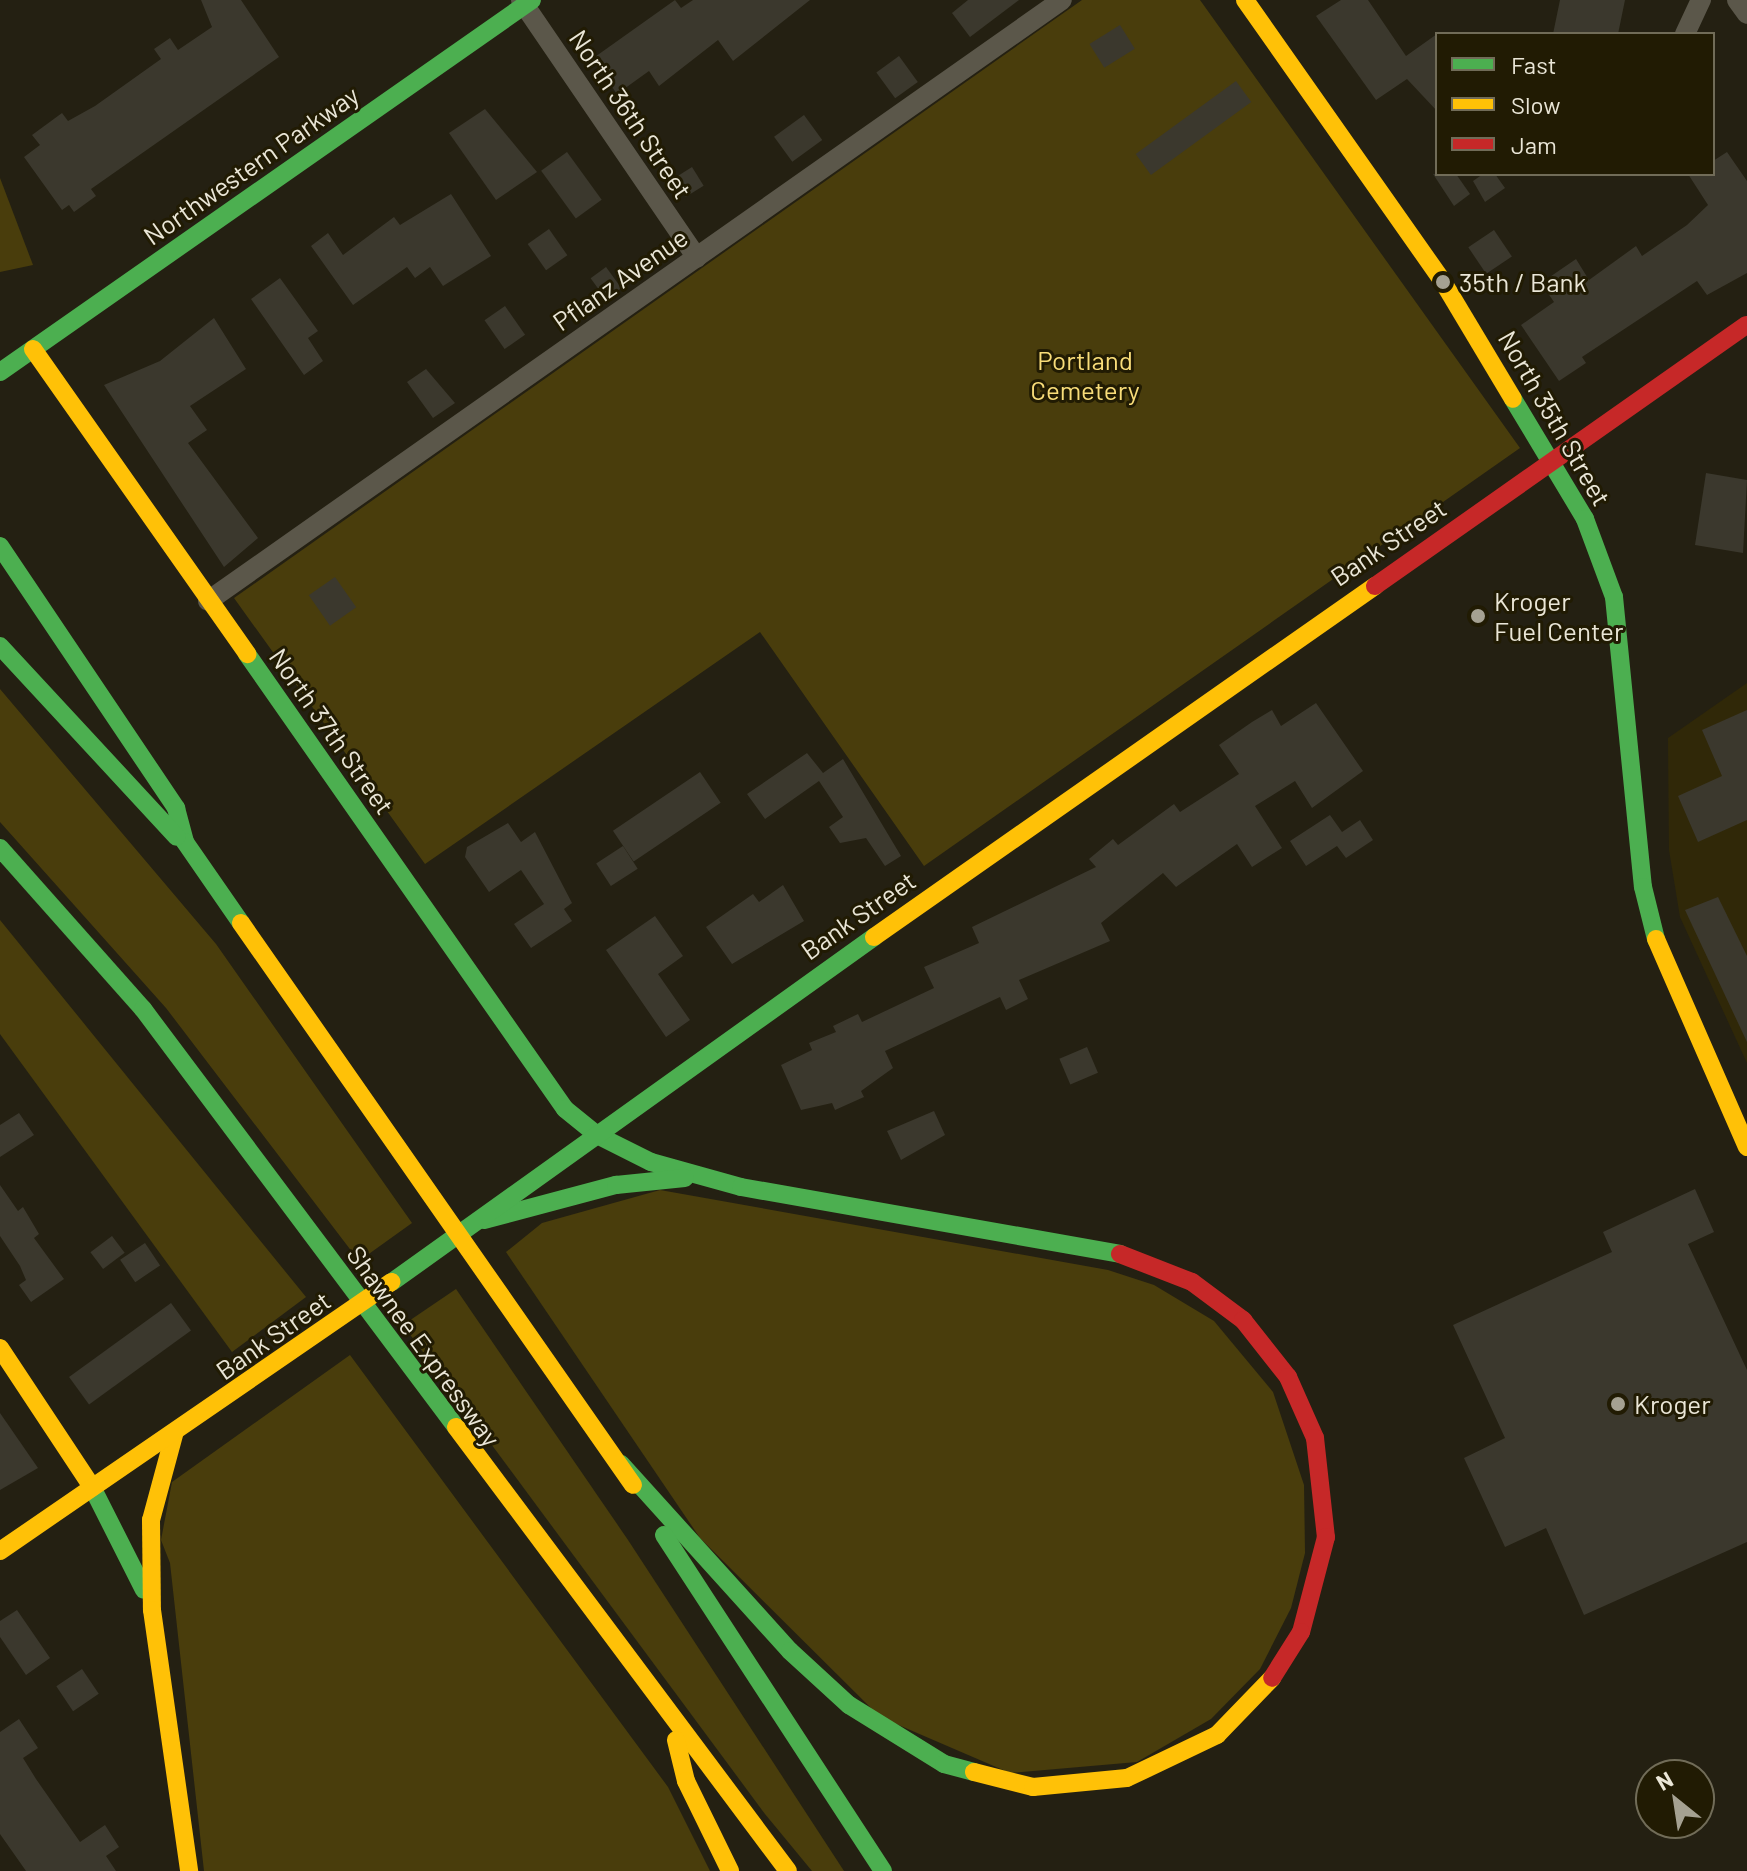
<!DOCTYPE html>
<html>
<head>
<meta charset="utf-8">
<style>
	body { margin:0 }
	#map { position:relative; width:1747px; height:1871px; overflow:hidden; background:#242012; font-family:Barlow,sans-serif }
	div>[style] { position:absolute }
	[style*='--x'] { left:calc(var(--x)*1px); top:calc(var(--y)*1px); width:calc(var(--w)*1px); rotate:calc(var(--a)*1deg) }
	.built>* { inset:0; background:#302808 }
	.green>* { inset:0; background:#493d0c }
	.building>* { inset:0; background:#3b382d; transform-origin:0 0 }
	.street>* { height:20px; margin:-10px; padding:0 10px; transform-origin:10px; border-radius:10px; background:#5b574a }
	.fast>* { height:18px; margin:-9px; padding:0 9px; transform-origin:9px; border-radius:9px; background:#4caf50 }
	.slow>* { height:18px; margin:-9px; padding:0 9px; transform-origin:9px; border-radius:9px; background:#ffc107 }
	.jam>* { height:18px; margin:-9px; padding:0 9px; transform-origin:9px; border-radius:9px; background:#c62828 }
	.dots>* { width:22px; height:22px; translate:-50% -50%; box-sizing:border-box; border:4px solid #211b03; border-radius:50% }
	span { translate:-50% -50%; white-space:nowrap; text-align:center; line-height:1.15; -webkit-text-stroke:6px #211b03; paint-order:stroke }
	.street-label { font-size:26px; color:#eae6d7 }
	.poi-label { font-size:26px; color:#eae6d7 }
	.left { translate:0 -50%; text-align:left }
	.park-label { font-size:26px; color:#f9dd79 }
	.legend { position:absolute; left:1435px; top:32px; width:280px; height:144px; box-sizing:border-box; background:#211b03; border:2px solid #716c58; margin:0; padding:10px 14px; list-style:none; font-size:24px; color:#eae6d7 }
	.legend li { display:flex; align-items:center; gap:16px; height:40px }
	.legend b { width:40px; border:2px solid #716c58 }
	.north { position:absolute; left:1635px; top:1759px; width:80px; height:80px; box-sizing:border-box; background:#211b03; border:2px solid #716c58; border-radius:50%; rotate:330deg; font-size:22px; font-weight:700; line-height:32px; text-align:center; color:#eae6d7 }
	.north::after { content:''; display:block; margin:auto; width:28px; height:36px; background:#a5a192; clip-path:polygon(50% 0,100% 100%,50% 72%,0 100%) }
</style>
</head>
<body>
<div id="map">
	<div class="built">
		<i style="clip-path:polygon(1747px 683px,1747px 1063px,1680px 917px,1669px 850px,1668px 738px)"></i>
	</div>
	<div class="green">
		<i style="clip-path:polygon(1082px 0,1200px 0,1520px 448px,924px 866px,760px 632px,425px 864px,234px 598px)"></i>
		<i style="clip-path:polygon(0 178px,33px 265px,0 272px)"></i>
		<i style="clip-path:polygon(0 689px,216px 944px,412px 1223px,359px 1261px,166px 1008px,0 822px)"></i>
		<i style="clip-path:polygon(0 920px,306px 1297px,232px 1352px,0 1034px)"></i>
		<i style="clip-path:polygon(660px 1190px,1108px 1270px,1154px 1285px,1214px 1321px,1273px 1392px,1304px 1485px,1305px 1553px,1291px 1608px,1260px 1669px,1211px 1719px,1137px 1762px,1010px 1773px,880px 1717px,700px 1538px,506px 1252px,542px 1223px)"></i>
		<i style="clip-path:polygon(456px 1289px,628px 1540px,844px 1871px,812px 1871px,765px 1814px,403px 1325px)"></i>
		<i style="clip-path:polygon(350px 1355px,668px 1787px,710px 1871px,204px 1871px,170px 1563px,161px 1540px,172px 1482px)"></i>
	</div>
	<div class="building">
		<i style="clip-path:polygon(201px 0,241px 0,279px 57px,91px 189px,96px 196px,74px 212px,69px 205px,62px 210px,24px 157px,40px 145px,32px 135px,62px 113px,68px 121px,95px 106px,161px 59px,154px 49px,170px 38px,178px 50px,212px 27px)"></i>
		<i style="clip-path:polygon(675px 0,681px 8px,693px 0,810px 0,733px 61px,718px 40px,659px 86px,649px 71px,617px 94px,592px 59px)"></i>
		<i style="clip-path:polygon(968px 0,1019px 0,970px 37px,952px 13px)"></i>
		<i style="clip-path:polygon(1341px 0,1368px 0,1406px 56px,1437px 34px,1437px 111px,1407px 79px,1376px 100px,1316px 16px)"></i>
		<i style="clip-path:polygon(1560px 0,1625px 0,1618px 34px,1553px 34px)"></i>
		<i style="left:1120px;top:25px;width:28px;height:36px;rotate:58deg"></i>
		<i style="left:899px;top:56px;width:32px;height:28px;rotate:54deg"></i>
		<i style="left:1236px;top:81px;width:26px;height:124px;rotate:54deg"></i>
		<i style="clip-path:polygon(485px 109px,537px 172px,496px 200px,449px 133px)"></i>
		<i style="left:804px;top:115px;width:31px;height:37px;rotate:54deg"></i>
		<i style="left:567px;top:152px;width:59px;height:32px;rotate:54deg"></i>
		<i style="clip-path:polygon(1727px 152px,1747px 181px,1747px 273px,1707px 295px,1697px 281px,1582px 357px,1586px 363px,1559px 381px,1521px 325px,1554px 302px,1541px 283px,1576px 259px,1589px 280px,1636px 246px,1642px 256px,1687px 225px,1708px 205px,1688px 174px,1713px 174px,1713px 161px)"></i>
		<i style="left:692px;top:167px;width:22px;height:21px;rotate:58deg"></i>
		<i style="clip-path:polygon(1433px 174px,1456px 174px,1470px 194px,1454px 206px)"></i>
		<i style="clip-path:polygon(1483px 174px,1495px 174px,1505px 188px,1485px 202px,1473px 181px)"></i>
		<i style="clip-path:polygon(451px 194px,491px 256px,443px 286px,430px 267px,415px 278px,407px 267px,353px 305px,311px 246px,328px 233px,343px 255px,394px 217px,400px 225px)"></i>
		<i style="left:549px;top:229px;width:32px;height:26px;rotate:55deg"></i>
		<i style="left:1494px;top:230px;width:32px;height:31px;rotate:56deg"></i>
		<i style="left:606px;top:267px;width:26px;height:19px;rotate:54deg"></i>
		<i style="clip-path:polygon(280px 278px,318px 331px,308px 338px,323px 361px,304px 375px,251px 299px)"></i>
		<i style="left:505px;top:306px;width:35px;height:25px;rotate:55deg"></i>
		<i style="clip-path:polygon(214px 318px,246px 369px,190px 406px,207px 430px,188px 443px,258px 538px,224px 567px,104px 385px,160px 361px)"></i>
		<i style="clip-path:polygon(426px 369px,455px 403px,433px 418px,407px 382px)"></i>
		<i style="clip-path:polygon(1706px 473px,1747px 480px,1743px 553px,1695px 545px)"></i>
		<i style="left:335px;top:577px;width:37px;height:32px;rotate:55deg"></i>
		<i style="clip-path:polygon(1316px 703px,1363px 771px,1312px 808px,1295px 781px,1255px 806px,1282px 848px,1252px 867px,1237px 844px,1176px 887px,1163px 873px,1101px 923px,1110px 941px,1019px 980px,1028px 999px,1006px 1010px,1000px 997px,885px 1051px,893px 1068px,861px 1091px,864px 1097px,835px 1110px,832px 1103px,801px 1110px,781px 1065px,812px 1050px,809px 1043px,836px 1032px,833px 1026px,858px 1014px,862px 1022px,934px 988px,924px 967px,979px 943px,972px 927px,1096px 867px,1089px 859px,1113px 839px,1118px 845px,1174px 804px,1180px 812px,1239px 774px,1219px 745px,1252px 722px,1272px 710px,1281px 726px)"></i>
		<i style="clip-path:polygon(1747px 710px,1747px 820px,1698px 842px,1678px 796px,1722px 776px,1702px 730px)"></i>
		<i style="clip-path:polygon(807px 753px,823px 773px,843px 759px,901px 856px,885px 866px,866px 838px,840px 843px,829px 827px,843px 817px,819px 781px,765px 819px,747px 794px)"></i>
		<i style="left:700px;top:772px;width:37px;height:105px;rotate:56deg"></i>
		<i style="clip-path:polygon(1330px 815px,1342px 832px,1360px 820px,1373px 840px,1346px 858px,1337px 846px,1306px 866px,1290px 841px)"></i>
		<i style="clip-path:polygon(508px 823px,521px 842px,535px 832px,572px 903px,564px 909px,572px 921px,531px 948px,514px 924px,544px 904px,521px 870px,489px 892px,465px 857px,467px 847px)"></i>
		<i style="left:623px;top:846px;width:27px;height:32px;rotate:57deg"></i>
		<i style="clip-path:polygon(783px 885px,804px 921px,732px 964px,706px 927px,753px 894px,759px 902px)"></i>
		<i style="clip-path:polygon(1718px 897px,1747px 956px,1747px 1042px,1685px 910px)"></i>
		<i style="clip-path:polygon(655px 916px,683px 956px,658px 974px,690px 1020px,666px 1037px,606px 950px)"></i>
		<i style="left:1087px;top:1047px;width:28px;height:30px;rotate:67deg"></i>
		<i style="clip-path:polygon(934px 1111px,945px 1135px,901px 1160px,887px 1131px)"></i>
		<i style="clip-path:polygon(19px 1113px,34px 1135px,0 1157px,0 1125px)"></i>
		<i style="clip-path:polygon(0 1185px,18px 1211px,23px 1207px,39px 1234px,34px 1238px,64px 1279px,31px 1302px,19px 1285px,26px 1280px,20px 1266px,0 1236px)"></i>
		<i style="clip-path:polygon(1695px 1189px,1714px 1232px,1688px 1244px,1747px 1370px,1747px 1542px,1584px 1615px,1546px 1528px,1505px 1547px,1464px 1458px,1505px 1438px,1453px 1325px,1612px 1252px,1603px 1232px)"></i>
		<i style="left:112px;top:1236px;width:21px;height:27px;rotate:53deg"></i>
		<i style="left:145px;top:1243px;width:27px;height:30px;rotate:56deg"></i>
		<i style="left:171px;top:1303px;width:34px;height:126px;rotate:54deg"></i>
		<i style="clip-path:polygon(0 1413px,38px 1468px,0 1490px)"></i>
		<i style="clip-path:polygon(17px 1610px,50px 1658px,26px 1675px,0 1637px,0 1621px)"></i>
		<i style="left:82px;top:1669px;width:30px;height:31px;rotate:56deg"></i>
		<i style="clip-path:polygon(19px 1719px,38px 1748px,23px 1758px,36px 1779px,80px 1842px,105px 1825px,119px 1847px,106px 1856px,116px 1871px,26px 1871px,0 1834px,0 1732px)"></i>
	</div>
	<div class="street">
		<i style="--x:521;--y:0;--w:312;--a:55.7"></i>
		<i style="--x:1737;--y:0;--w:17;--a:54"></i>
		<i style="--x:1685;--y:34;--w:38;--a:-65"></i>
		<i style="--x:208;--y:601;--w:1044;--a:-35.14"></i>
	</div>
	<div class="fast">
		<i style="--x:0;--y:372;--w:649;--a:-34.96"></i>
		<i style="--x:1513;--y:399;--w:140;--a:59"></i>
		<i style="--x:1585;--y:519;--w:83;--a:69.6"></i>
		<i style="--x:1614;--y:597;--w:291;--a:84.3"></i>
		<i style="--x:1643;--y:887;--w:54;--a:76"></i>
		<i style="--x:0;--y:546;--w:316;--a:56.1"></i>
		<i style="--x:176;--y:808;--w:35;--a:75"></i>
		<i style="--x:185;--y:842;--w:98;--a:55.3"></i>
		<i style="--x:0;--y:646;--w:260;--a:47.2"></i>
		<i style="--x:247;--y:654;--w:555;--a:55.05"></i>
		<i style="--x:565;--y:1109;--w:41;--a:39.1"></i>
		<i style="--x:0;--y:848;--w:215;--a:48.4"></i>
		<i style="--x:143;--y:1009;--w:522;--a:53.17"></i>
		<i style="--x:597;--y:1135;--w:60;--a:26.6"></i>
		<i style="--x:651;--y:1162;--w:93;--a:15.5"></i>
		<i style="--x:741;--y:1187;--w:385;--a:10"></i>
		<i style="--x:484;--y:1220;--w:137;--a:-14.9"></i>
		<i style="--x:616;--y:1185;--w:69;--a:-5.8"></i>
		<i style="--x:392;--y:1282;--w:593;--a:-35.59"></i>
		<i style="--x:621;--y:1464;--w:252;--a:47.9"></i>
		<i style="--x:790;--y:1651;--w:80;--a:42.5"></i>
		<i style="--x:849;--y:1705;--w:112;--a:31.8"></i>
		<i style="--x:944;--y:1764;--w:31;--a:15"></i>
		<i style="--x:92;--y:1487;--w:115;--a:63.2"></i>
		<i style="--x:664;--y:1535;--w:401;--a:56.9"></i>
	</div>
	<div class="slow">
		<i style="--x:1245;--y:0;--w:345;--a:54.9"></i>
		<i style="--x:1443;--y:282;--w:136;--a:59.1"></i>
		<i style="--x:33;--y:349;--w:373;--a:54.9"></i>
		<i style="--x:241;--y:923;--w:685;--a:55.1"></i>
		<i style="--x:874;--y:937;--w:612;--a:-35.02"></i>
		<i style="--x:1656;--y:939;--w:227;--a:66.4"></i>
		<i style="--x:0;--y:1348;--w:167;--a:56.5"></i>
		<i style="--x:456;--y:1427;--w:554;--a:53.21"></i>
		<i style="--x:174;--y:1435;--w:88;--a:105.1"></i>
		<i style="--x:151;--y:1520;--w:90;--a:89.4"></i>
		<i style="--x:152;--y:1610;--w:264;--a:81.9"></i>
		<i style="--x:0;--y:1551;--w:475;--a:-34.5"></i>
		<i style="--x:676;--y:1740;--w:42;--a:76.3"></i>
		<i style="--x:686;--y:1781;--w:100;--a:63.9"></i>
		<i style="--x:974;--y:1772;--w:61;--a:14.3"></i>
		<i style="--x:1033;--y:1787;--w:94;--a:-5.5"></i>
		<i style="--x:1127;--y:1778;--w:100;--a:-25.5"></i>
		<i style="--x:1217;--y:1735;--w:79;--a:-46"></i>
	</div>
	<div class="jam">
		<i style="--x:1375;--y:586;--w:454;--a:-35.1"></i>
		<i style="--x:1120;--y:1254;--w:77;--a:21.3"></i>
		<i style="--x:1192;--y:1282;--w:64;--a:36.7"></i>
		<i style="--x:1243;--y:1320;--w:73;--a:51.7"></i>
		<i style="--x:1288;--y:1377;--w:67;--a:66.1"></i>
		<i style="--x:1315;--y:1438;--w:100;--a:83.7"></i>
		<i style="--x:1326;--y:1537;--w:98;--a:104.7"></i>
		<i style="--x:1301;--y:1632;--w:54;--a:122.2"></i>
	</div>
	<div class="dots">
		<i style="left:1443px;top:282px;background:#a5a192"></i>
		<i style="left:1478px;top:616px;background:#a5a192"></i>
		<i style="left:1618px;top:1404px;background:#a5a192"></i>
	</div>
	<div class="street-label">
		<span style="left:631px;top:114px;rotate:56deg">North 36th Street</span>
		<span style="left:251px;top:165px;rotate:-35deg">Northwestern Parkway</span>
		<span style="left:620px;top:279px;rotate:-35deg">Pflanz Avenue</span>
		<span style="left:1555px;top:418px;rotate:60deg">North 35th Street</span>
		<span style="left:1388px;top:542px;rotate:-34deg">Bank Street</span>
		<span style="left:332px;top:731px;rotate:55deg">North 37th Street</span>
		<span style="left:858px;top:915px;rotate:-35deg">Bank Street</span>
		<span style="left:273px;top:1335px;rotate:-35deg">Bank Street</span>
		<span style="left:424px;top:1346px;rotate:54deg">Shawnee Expressway</span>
	</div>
	<div class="poi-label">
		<span class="left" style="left:1459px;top:282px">35th / Bank</span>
		<span class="left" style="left:1494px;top:616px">Kroger<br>Fuel Center</span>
		<span class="left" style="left:1634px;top:1404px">Kroger</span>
	</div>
	<div class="park-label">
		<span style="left:1085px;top:375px">Portland<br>Cemetery</span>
	</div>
	<ul class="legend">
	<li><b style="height:10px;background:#4caf50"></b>Fast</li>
	<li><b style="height:10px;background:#ffc107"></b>Slow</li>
	<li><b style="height:10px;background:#c62828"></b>Jam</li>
	</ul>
	<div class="north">N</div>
</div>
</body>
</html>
